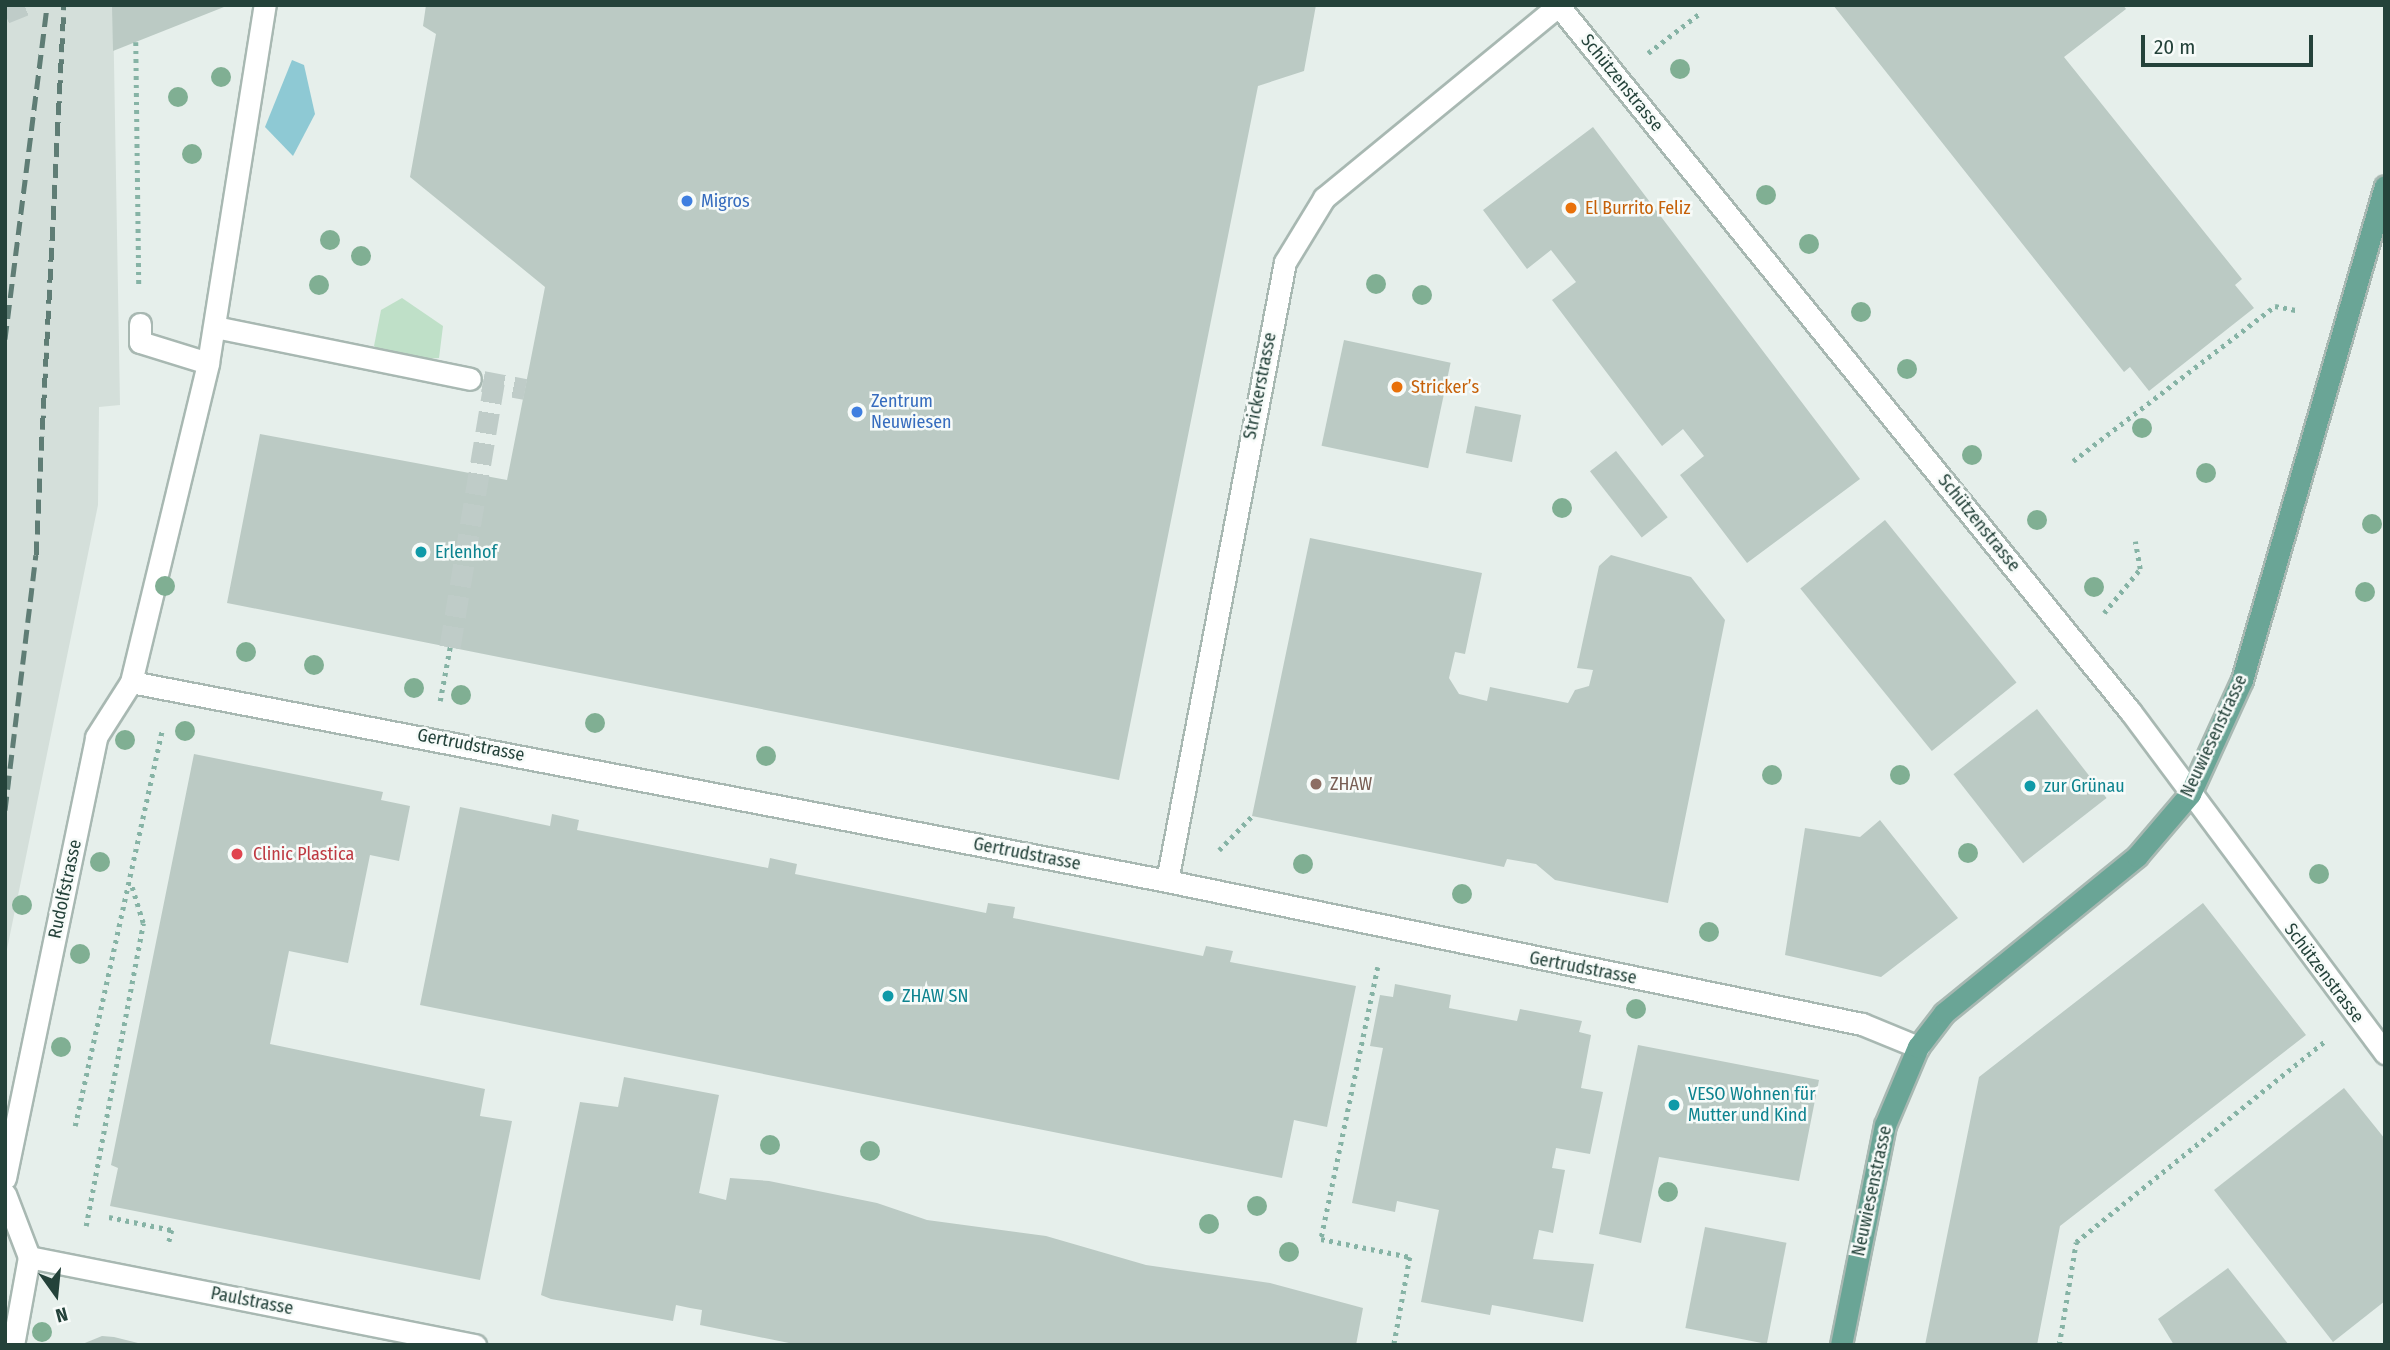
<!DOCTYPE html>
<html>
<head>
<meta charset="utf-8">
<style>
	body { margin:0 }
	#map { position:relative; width:2390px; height:1350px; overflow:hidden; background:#e6efeb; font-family:"Fira Sans Condensed",sans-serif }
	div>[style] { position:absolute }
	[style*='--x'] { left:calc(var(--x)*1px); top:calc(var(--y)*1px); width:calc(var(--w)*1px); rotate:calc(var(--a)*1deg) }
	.built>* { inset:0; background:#d4dfda }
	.green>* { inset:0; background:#bfe0c8 }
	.water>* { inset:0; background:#8ec9d4 }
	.building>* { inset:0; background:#bbcac4; transform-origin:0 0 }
	.minor-tunnel>* { height:21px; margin-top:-10.5px; transform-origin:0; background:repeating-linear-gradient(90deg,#bfccc8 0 21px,transparent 0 31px) }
	.path>* { height:4.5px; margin-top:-2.25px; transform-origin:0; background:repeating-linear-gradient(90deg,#86b3a5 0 3.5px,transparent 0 8.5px) }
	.roads { filter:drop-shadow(2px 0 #a8b8b2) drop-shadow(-2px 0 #a8b8b2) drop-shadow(0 2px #a8b8b2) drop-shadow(0 -2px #a8b8b2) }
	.minor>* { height:21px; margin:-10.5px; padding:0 10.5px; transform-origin:10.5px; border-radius:10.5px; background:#fff }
	.major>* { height:21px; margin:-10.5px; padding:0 10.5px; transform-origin:10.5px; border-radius:10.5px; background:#6aa596 }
	.rail>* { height:5px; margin-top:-2.5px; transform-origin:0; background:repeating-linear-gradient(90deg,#5f7d75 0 14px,transparent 0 21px) }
	.trees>* { width:20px; height:20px; margin:-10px; border-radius:50%; background:#80af93 }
	.dots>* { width:19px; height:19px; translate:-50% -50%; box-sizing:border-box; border:4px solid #f7fbf9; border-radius:50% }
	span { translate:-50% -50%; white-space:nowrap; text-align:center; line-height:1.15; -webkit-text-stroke:5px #f7fbf9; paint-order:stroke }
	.street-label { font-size:18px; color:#24423a }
	.shop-label { font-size:18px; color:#366cbe }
	.left { translate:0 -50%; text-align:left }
	.food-label { font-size:18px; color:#c56008 }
	.culture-label { font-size:18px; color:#0d838f }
	.education-label { font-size:18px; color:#785e54 }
	.health-label { font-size:18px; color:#be3a42 }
	.frame { position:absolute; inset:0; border:7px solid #24423a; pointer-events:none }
	.north { position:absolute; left:21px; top:1259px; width:70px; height:70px; -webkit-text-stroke:5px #f7fbf9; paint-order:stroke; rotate:165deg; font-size:19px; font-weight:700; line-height:28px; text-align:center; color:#24423a }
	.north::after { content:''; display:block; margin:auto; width:24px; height:32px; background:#24423a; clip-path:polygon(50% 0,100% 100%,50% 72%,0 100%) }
	.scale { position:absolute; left:2141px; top:35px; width:172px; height:32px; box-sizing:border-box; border:4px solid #24423a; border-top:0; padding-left:9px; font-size:21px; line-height:24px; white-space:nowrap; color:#24423a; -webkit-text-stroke:5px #f7fbf9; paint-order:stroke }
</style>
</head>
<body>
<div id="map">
	<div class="built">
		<i style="clip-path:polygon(5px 5px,113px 5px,120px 405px,99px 407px,98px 505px,5px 959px)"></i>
	</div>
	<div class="green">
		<i style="clip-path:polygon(402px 298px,443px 326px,439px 358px,392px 361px,374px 346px,381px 310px)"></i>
	</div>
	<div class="water">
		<i style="clip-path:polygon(292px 60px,304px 65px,315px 114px,293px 156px,265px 127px)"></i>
	</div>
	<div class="building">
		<i style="clip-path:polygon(112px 5px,229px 5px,113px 51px)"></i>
		<i style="clip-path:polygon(426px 5px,1316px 5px,1304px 71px,1258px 86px,1119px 780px,227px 603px,260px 434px,507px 480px,545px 287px,410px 177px,436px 34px,423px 26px)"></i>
		<i style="clip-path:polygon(1833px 5px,2123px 5px,2126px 9px,2064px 57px,2242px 279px,2235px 285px,2254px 308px,2149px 391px,2130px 367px,2124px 372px)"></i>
		<i style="clip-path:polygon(1593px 127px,1860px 479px,1747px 563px,1680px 475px,1704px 456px,1683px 429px,1662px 446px,1552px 300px,1576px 282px,1551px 250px,1527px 269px,1483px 210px)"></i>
		<i style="left:1344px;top:340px;width:109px;height:108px;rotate:12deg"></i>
		<i style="left:1475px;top:406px;width:47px;height:48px;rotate:11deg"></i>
		<i style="left:1616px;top:451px;width:84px;height:33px;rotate:52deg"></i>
		<i style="left:1885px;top:520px;width:209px;height:109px;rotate:51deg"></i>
		<i style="clip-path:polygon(1310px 538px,1482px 573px,1465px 654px,1455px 652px,1449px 678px,1459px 694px,1487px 701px,1490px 687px,1568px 703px,1575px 690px,1589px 686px,1593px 670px,1577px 668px,1599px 566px,1611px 555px,1691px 577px,1725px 620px,1668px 903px,1555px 880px,1536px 864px,1507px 859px,1504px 867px,1252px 816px)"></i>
		<i style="left:2037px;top:709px;width:113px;height:106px;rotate:52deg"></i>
		<i style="clip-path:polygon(194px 754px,383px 792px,381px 800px,410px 806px,399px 861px,370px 855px,348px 963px,289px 951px,270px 1044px,485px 1089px,480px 1116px,512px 1121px,480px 1280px,110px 1206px,118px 1168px,111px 1165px)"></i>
		<i style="clip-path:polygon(460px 807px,550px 826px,552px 814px,579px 820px,577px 830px,768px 868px,770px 858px,797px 864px,795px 874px,986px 913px,988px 903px,1015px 907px,1013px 918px,1203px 956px,1206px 946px,1233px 951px,1230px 962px,1356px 986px,1327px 1127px,1294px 1120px,1282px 1178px,420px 1005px)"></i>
		<i style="clip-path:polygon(1880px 820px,1958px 918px,1881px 977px,1785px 955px,1805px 828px,1860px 837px)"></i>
		<i style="clip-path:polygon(2203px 903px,2306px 1035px,2060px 1226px,2037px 1345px,1925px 1345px,1979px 1077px)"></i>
		<i style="clip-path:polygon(1395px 984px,1451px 995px,1449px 1008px,1517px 1021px,1520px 1009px,1582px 1021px,1579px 1032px,1591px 1035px,1581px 1088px,1603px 1092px,1590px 1154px,1556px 1148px,1552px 1168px,1565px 1170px,1553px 1233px,1539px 1230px,1533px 1259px,1594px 1264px,1583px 1322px,1492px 1305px,1490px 1315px,1421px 1302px,1439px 1210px,1397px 1201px,1395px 1212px,1352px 1203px,1383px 1048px,1370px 1046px,1380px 995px,1393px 997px)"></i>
		<i style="clip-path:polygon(1638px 1045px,1819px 1080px,1799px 1181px,1659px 1157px,1641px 1243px,1599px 1234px)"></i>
		<i style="clip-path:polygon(624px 1077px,719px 1095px,699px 1193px,726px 1200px,730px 1178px,769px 1181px,877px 1203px,927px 1220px,1046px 1236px,1146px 1265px,1270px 1283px,1363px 1308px,1356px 1345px,799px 1345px,700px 1325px,702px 1310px,690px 1308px,676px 1305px,673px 1321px,551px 1299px,541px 1295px,580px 1102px,618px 1107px)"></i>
		<i style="clip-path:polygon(2344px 1088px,2385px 1139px,2385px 1301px,2333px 1342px,2214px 1190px)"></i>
		<i style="left:1705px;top:1227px;width:83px;height:103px;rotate:11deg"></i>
		<i style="clip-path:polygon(2228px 1268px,2289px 1345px,2174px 1345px,2158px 1319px)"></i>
		<i style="clip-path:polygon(102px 1336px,114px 1337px,146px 1345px,80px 1345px)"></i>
	</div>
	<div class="minor-tunnel">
		<i style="--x:5;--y:13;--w:22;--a:-22"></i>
		<i style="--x:483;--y:381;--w:43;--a:10.8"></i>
		<i style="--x:450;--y:647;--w:268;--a:-80.5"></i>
	</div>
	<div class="path">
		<i style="--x:136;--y:42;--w:243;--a:89.3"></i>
		<i style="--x:1648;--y:53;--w:64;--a:-37.4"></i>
		<i style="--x:2073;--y:461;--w:255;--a:-37.5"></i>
		<i style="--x:2275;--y:306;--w:21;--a:11"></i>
		<i style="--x:2104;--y:613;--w:57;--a:-50.7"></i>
		<i style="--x:2140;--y:569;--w:28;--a:-100"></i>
		<i style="--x:440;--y:701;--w:55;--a:-79.5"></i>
		<i style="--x:1219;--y:850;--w:47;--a:-45.9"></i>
		<i style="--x:1378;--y:967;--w:278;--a:101.8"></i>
		<i style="--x:1321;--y:1239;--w:91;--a:11.4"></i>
		<i style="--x:1410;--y:1257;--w:89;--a:100.3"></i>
		<i style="--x:75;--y:1126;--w:406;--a:-77.6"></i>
		<i style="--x:109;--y:1217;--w:64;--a:11.7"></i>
		<i style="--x:172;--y:1230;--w:12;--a:104"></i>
		<i style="--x:86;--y:1226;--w:308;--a:-79.3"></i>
		<i style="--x:143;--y:923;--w:41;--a:-107.1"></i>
		<i style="--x:2059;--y:1345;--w:104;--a:-80.6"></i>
		<i style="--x:2076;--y:1242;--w:319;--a:-38.9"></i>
	</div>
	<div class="roads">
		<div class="minor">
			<i style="--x:1558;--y:5;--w:909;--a:50.99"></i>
			<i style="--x:2130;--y:711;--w:427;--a:53.3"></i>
			<i style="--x:140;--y:324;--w:18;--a:90"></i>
			<i style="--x:140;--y:342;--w:71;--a:17.2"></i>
			<i style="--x:215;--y:327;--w:260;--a:11.5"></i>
			<i style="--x:131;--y:682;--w:1055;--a:10.87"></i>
			<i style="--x:1167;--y:881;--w:710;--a:11.63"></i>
			<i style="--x:1862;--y:1024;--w:61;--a:22.3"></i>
			<i style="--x:1167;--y:881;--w:630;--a:-79.21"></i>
			<i style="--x:1285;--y:262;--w:75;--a:-58.6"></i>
			<i style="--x:1324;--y:198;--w:303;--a:-39.4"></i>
			<i style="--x:5;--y:1178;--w:450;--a:-78.3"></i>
			<i style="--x:96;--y:737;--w:65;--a:-57.5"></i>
			<i style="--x:131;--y:682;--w:328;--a:-76.4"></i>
			<i style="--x:208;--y:363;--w:363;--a:-81"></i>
			<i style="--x:5;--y:1194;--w:67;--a:69.1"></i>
			<i style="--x:29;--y:1257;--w:89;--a:100.3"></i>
			<i style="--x:29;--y:1257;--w:455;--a:11.2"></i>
		</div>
		<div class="major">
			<i style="--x:1841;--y:1345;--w:224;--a:-78.7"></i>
			<i style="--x:1885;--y:1125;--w:85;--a:-67.1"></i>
			<i style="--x:1918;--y:1047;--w:43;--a:-52.6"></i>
			<i style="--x:1944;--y:1013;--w:249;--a:-39.1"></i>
			<i style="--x:2137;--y:856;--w:82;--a:-49.5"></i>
			<i style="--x:2190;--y:794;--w:125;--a:-65.5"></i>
			<i style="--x:2242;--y:680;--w:514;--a:-73.86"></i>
		</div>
	</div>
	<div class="rail">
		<i style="--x:5;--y:339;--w:337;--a:-82.8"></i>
		<i style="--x:5;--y:810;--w:257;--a:-83.1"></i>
		<i style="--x:36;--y:555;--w:551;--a:-87.09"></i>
	</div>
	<div class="trees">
		<i style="left:1680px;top:69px"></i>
		<i style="left:221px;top:77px"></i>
		<i style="left:178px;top:97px"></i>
		<i style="left:192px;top:154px"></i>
		<i style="left:1766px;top:195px"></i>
		<i style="left:330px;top:240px"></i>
		<i style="left:1809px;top:244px"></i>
		<i style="left:361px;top:256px"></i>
		<i style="left:1376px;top:284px"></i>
		<i style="left:319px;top:285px"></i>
		<i style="left:1422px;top:295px"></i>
		<i style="left:1861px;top:312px"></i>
		<i style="left:1907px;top:369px"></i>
		<i style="left:2142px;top:428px"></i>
		<i style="left:1972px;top:455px"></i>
		<i style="left:2206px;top:473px"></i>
		<i style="left:1562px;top:508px"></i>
		<i style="left:2037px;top:520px"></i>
		<i style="left:2372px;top:524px"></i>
		<i style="left:165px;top:586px"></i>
		<i style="left:2094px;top:587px"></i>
		<i style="left:2365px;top:592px"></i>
		<i style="left:246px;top:652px"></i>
		<i style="left:314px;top:665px"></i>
		<i style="left:414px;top:688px"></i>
		<i style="left:461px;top:695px"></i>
		<i style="left:595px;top:723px"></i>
		<i style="left:185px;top:731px"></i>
		<i style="left:125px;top:740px"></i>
		<i style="left:766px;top:756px"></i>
		<i style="left:1772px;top:775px"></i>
		<i style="left:1900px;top:775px"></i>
		<i style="left:1968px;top:853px"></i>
		<i style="left:100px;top:862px"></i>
		<i style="left:1303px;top:864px"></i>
		<i style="left:2319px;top:874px"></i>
		<i style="left:1462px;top:894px"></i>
		<i style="left:22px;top:905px"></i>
		<i style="left:1709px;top:932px"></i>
		<i style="left:80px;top:954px"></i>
		<i style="left:1636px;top:1009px"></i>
		<i style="left:61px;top:1047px"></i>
		<i style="left:770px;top:1145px"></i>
		<i style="left:870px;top:1151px"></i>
		<i style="left:1668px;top:1192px"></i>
		<i style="left:1257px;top:1206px"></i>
		<i style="left:1209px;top:1224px"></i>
		<i style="left:1289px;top:1252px"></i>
		<i style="left:42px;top:1332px"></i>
	</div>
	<div class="dots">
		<i style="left:687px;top:201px;background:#3f7fe0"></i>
		<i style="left:1571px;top:208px;background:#e8710a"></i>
		<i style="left:1397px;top:387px;background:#e8710a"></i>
		<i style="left:857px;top:412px;background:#3f7fe0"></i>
		<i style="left:421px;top:552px;background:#0f9aa8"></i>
		<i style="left:1316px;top:784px;background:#8d6e63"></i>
		<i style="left:2030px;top:786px;background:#0f9aa8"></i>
		<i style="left:237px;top:854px;background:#e0444e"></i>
		<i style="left:888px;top:996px;background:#0f9aa8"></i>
		<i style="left:1674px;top:1105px;background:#0f9aa8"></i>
	</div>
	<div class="street-label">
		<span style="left:1622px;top:83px;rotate:51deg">Schützenstrasse</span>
		<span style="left:1260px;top:386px;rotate:-79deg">Strickerstrasse</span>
		<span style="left:1979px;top:523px;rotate:51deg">Schützenstrasse</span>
		<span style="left:2214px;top:736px;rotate:-65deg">Neuwiesenstrasse</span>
		<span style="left:471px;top:745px;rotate:11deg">Gertrudstrasse</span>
		<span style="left:1027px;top:854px;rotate:11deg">Gertrudstrasse</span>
		<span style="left:65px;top:889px;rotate:-78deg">Rudolfstrasse</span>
		<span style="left:1583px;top:968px;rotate:11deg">Gertrudstrasse</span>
		<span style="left:2324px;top:973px;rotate:53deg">Schützenstrasse</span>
		<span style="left:1872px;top:1191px;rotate:-78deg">Neuwiesenstrasse</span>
		<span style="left:252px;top:1301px;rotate:11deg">Paulstrasse</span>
	</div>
	<div class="shop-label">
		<span class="left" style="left:701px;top:201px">Migros</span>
		<span class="left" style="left:871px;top:412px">Zentrum<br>Neuwiesen</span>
	</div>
	<div class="food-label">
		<span class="left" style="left:1585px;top:208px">El Burrito Feliz</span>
		<span class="left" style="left:1411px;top:387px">Stricker’s</span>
	</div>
	<div class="culture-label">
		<span class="left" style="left:435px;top:552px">Erlenhof</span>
		<span class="left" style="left:2044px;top:786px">zur Grünau</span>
		<span class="left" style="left:902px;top:996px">ZHAW SN</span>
		<span class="left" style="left:1688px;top:1105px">VESO Wohnen für<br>Mutter und Kind</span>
	</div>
	<div class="education-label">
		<span class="left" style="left:1330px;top:784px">ZHAW</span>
	</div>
	<div class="health-label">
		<span class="left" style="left:253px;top:854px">Clinic Plastica</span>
	</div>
	<div class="frame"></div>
	<div class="north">N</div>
	<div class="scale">20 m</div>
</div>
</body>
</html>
